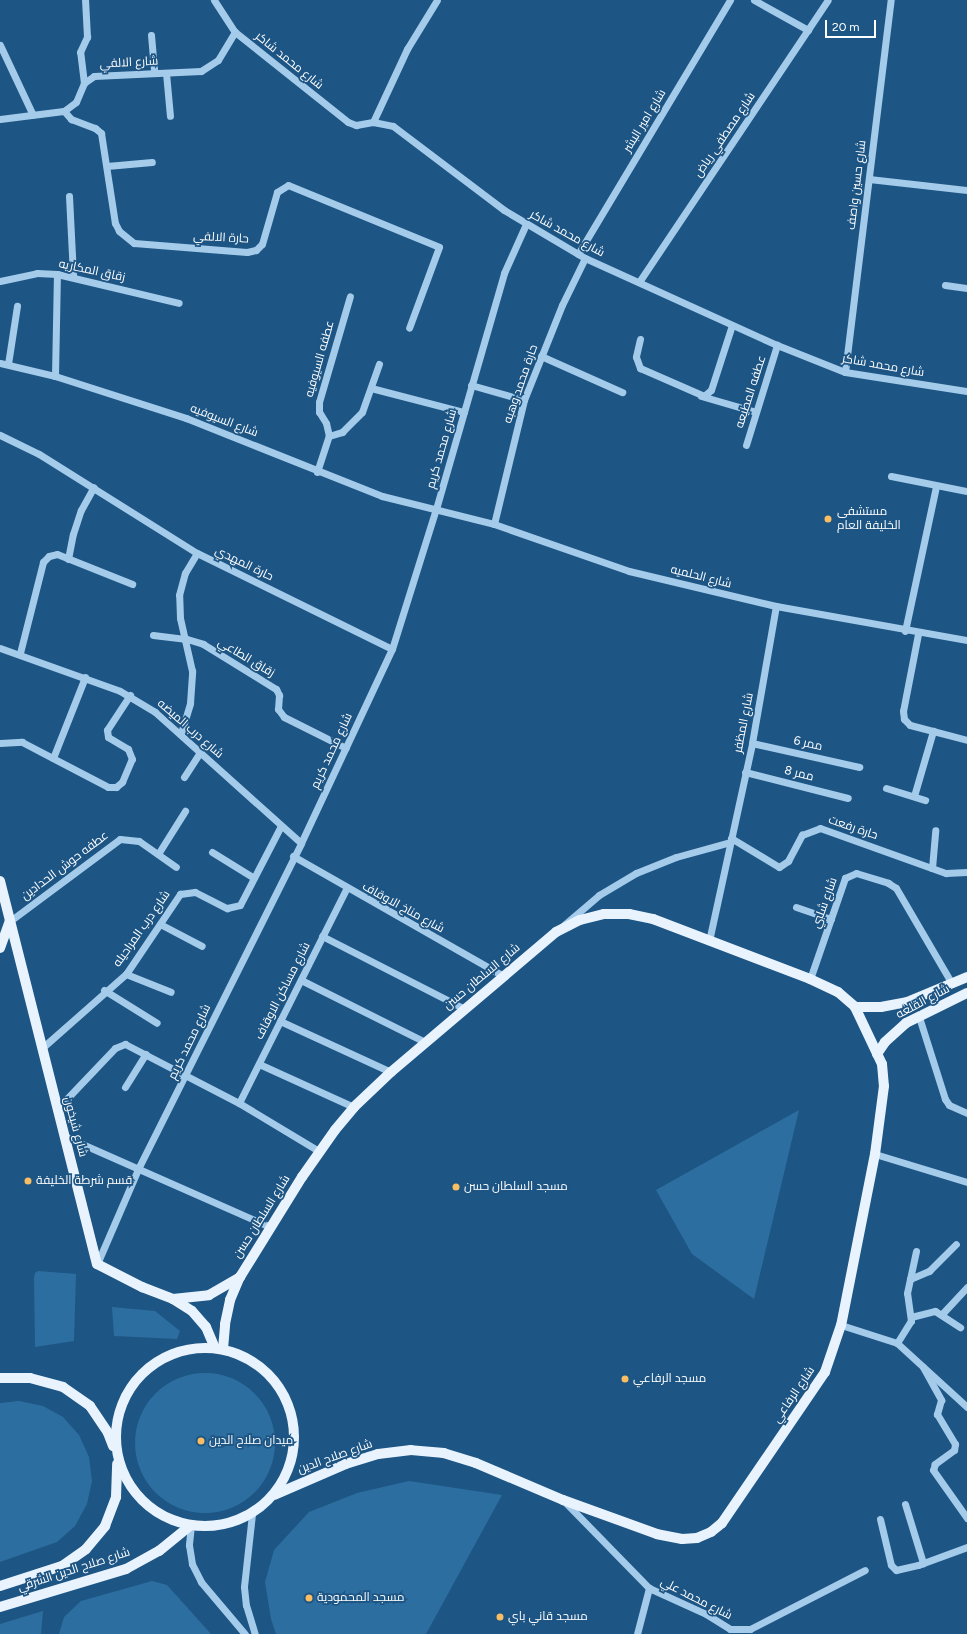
<!DOCTYPE html>
<html>
<head>
<meta charset="utf-8">
<style>
	body { margin:0 }
	#map { position:relative; width:967px; height:1634px; overflow:hidden; background:#1d5584; font-family:Figtree,Cairo,sans-serif }
	div>[style] { position:absolute }
	[style*='--x'] { left:calc(var(--x)*1px); top:calc(var(--y)*1px); width:calc(var(--w)*1px); rotate:calc(var(--a)*1deg) }
	.green>* { inset:0; background:#2d6ea0 }
	.round { border-radius:50% }
	.minor>* { height:7px; margin:-3.5px; padding:0 3.5px; transform-origin:3.5px; border-radius:3.5px; background:#a4cbea }
	.major>* { height:10px; margin:-5px; padding:0 5px; transform-origin:5px; border-radius:5px; background:#e8f3fe }
	.major>.ring { margin:-5px; padding:0; box-sizing:content-box; background:none; border:10px solid #e8f3fe; border-radius:50% }
	.dots>* { width:11px; height:11px; translate:-50% -50%; box-sizing:border-box; border:2px solid #1d5584; border-radius:50% }
	span { translate:-50% -50%; white-space:nowrap; text-align:center; line-height:1.15; -webkit-text-stroke:3.5px #1d5584; paint-order:stroke }
	.street-label { font-size:12px; color:#fff }
	.poi-label { font-size:12px; color:#fff }
	.left { translate:0 -50%; text-align:left }
	.scale { position:absolute; left:825px; top:20px; width:51px; height:18px; box-sizing:border-box; border:2px solid #fff; border-top:0; padding-left:5px; font-size:12px; line-height:14px; white-space:nowrap; color:#fff; -webkit-text-stroke:3px #1d5584; paint-order:stroke }
</style>
</head>
<body>
<div id="map">
	<div class="green">
		<i style="clip-path:polygon(799px 1110px,754px 1299px,692px 1254px,656px 1190px)"></i>
		<i style="clip-path:polygon(38px 1271px,76px 1274px,74px 1341px,35px 1347px,34px 1278px,35px 1273px)"></i>
		<i style="clip-path:polygon(112px 1307px,155px 1311px,180px 1331px,177px 1339px,114px 1336px)"></i>
		<i class="round" style="left:135px;top:1373px;width:140px;height:140px"></i>
		<i style="clip-path:polygon(19px 1401px,43px 1406px,63px 1417px,79px 1435px,89px 1457px,92px 1481px,87px 1504px,75px 1526px,57px 1542px,0 1562px,0 1403px)"></i>
		<i style="clip-path:polygon(409px 1481px,502px 1495px,426px 1634px,276px 1634px,271px 1619px,265px 1582px,274px 1550px,309px 1512px,357px 1493px)"></i>
		<i style="clip-path:polygon(152px 1581px,167px 1585px,211px 1634px,59px 1634px,64px 1617px,81px 1601px)"></i>
		<i style="clip-path:polygon(43px 1611px,41px 1634px,0 1634px,0 1624px)"></i>
	</div>
	<div class="minor">
		<i style="--x:214;--y:0;--w:38;--a:57"></i>
		<i style="--x:235;--y:32;--w:144;--a:38.5"></i>
		<i style="--x:348;--y:122;--w:9;--a:21"></i>
		<i style="--x:356;--y:125;--w:17;--a:-10"></i>
		<i style="--x:373;--y:122;--w:20;--a:11"></i>
		<i style="--x:393;--y:126;--w:139;--a:37.1"></i>
		<i style="--x:504;--y:210;--w:94;--a:30.7"></i>
		<i style="--x:585;--y:258;--w:211;--a:24.4"></i>
		<i style="--x:777;--y:345;--w:73;--a:21.7"></i>
		<i style="--x:845;--y:372;--w:123;--a:8.9"></i>
		<i style="--x:754;--y:0;--w:62;--a:29.1"></i>
		<i style="--x:151;--y:35;--w:38;--a:85"></i>
		<i style="--x:0;--y:45;--w:77;--a:64.8"></i>
		<i style="--x:166;--y:73;--w:43;--a:84.7"></i>
		<i style="--x:84;--y:83;--w:31;--a:-97"></i>
		<i style="--x:80;--y:52;--w:17;--a:-65"></i>
		<i style="--x:87;--y:37;--w:37;--a:-93"></i>
		<i style="--x:64;--y:111;--w:11;--a:49"></i>
		<i style="--x:71;--y:119;--w:26;--a:21"></i>
		<i style="--x:95;--y:128;--w:8;--a:40"></i>
		<i style="--x:101;--y:133;--w:91;--a:81.2"></i>
		<i style="--x:115;--y:223;--w:9;--a:63"></i>
		<i style="--x:119;--y:231;--w:19;--a:39"></i>
		<i style="--x:134;--y:243;--w:113;--a:4.6"></i>
		<i style="--x:247;--y:252;--w:9;--a:-13"></i>
		<i style="--x:256;--y:250;--w:8;--a:-45"></i>
		<i style="--x:262;--y:244;--w:54;--a:-73.9"></i>
		<i style="--x:277;--y:192;--w:13;--a:-32"></i>
		<i style="--x:288;--y:185;--w:163;--a:22.3"></i>
		<i style="--x:439;--y:247;--w:86;--a:110.3"></i>
		<i style="--x:0;--y:119;--w:64;--a:-7.1"></i>
		<i style="--x:64;--y:111;--w:15;--a:-37"></i>
		<i style="--x:76;--y:102;--w:21;--a:-67"></i>
		<i style="--x:84;--y:83;--w:12;--a:-35"></i>
		<i style="--x:94;--y:76;--w:107;--a:-2.7"></i>
		<i style="--x:201;--y:71;--w:20;--a:-33"></i>
		<i style="--x:218;--y:60;--w:33;--a:-59"></i>
		<i style="--x:373;--y:122;--w:81;--a:-65"></i>
		<i style="--x:407;--y:49;--w:57;--a:-58.5"></i>
		<i style="--x:107;--y:166;--w:45;--a:-5.1"></i>
		<i style="--x:869;--y:179;--w:99;--a:6.4"></i>
		<i style="--x:69;--y:196;--w:80;--a:87.1"></i>
		<i style="--x:578;--y:254;--w:296;--a:-59.1"></i>
		<i style="--x:0;--y:281;--w:38;--a:-12"></i>
		<i style="--x:37;--y:273;--w:20;--a:3"></i>
		<i style="--x:57;--y:274;--w:125;--a:13.4"></i>
		<i style="--x:639;--y:282;--w:339;--a:-56.2"></i>
		<i style="--x:945;--y:285;--w:22;--a:8"></i>
		<i style="--x:640;--y:339;--w:18;--a:103"></i>
		<i style="--x:636;--y:357;--w:12;--a:70"></i>
		<i style="--x:640;--y:368;--w:70;--a:23.6"></i>
		<i style="--x:704;--y:396;--w:9;--a:-41"></i>
		<i style="--x:711;--y:390;--w:68;--a:-72.1"></i>
		<i style="--x:541;--y:356;--w:89;--a:24"></i>
		<i style="--x:0;--y:363;--w:57;--a:13.3"></i>
		<i style="--x:55;--y:376;--w:138;--a:17.8"></i>
		<i style="--x:186;--y:418;--w:211;--a:21.7"></i>
		<i style="--x:382;--y:496;--w:115;--a:14"></i>
		<i style="--x:494;--y:524;--w:143;--a:19.2"></i>
		<i style="--x:629;--y:571;--w:151;--a:13.4"></i>
		<i style="--x:776;--y:606;--w:194;--a:10.1"></i>
		<i style="--x:8;--y:364;--w:59;--a:-81.2"></i>
		<i style="--x:845;--y:372;--w:375;--a:-83"></i>
		<i style="--x:55;--y:376;--w:102;--a:-88.9"></i>
		<i style="--x:471;--y:385;--w:55;--a:15.8"></i>
		<i style="--x:371;--y:388;--w:96;--a:14.5"></i>
		<i style="--x:701;--y:396;--w:57;--a:16.2"></i>
		<i style="--x:0;--y:435;--w:43;--a:26"></i>
		<i style="--x:39;--y:454;--w:186;--a:32.1"></i>
		<i style="--x:197;--y:553;--w:217;--a:26.2"></i>
		<i style="--x:329;--y:436;--w:14;--a:-17"></i>
		<i style="--x:342;--y:432;--w:28;--a:-45"></i>
		<i style="--x:362;--y:412;--w:51;--a:-70.5"></i>
		<i style="--x:746;--y:445;--w:105;--a:-72.8"></i>
		<i style="--x:317;--y:472;--w:38;--a:-72"></i>
		<i style="--x:329;--y:436;--w:13;--a:-103"></i>
		<i style="--x:326;--y:423;--w:13;--a:-122"></i>
		<i style="--x:319;--y:412;--w:10;--a:-90"></i>
		<i style="--x:319;--y:402;--w:110;--a:-73.7"></i>
		<i style="--x:891;--y:476;--w:77;--a:11.2"></i>
		<i style="--x:494;--y:524;--w:128;--a:-76.4"></i>
		<i style="--x:524;--y:400;--w:102;--a:-68.2"></i>
		<i style="--x:562;--y:305;--w:52;--a:-63.9"></i>
		<i style="--x:68;--y:559;--w:25;--a:-79"></i>
		<i style="--x:73;--y:534;--w:25;--a:-72"></i>
		<i style="--x:81;--y:510;--w:26;--a:-61"></i>
		<i style="--x:905;--y:631;--w:148;--a:-77.9"></i>
		<i style="--x:918;--y:634;--w:78;--a:101"></i>
		<i style="--x:903;--y:711;--w:8;--a:83"></i>
		<i style="--x:904;--y:719;--w:8;--a:45"></i>
		<i style="--x:910;--y:725;--w:59;--a:14.7"></i>
		<i style="--x:153;--y:635;--w:34;--a:7"></i>
		<i style="--x:187;--y:639;--w:17;--a:17"></i>
		<i style="--x:203;--y:644;--w:86;--a:31.7"></i>
		<i style="--x:276;--y:689;--w:7;--a:63"></i>
		<i style="--x:279;--y:695;--w:14;--a:94"></i>
		<i style="--x:278;--y:709;--w:10;--a:53"></i>
		<i style="--x:284;--y:717;--w:69;--a:26.6"></i>
		<i style="--x:0;--y:648;--w:127;--a:19.7"></i>
		<i style="--x:120;--y:691;--w:41;--a:31"></i>
		<i style="--x:155;--y:712;--w:196;--a:41.9"></i>
		<i style="--x:20;--y:653;--w:94;--a:-75.8"></i>
		<i style="--x:43;--y:562;--w:8;--a:-45"></i>
		<i style="--x:49;--y:556;--w:8;--a:-14"></i>
		<i style="--x:57;--y:554;--w:81;--a:21.8"></i>
		<i style="--x:181;--y:733;--w:31;--a:-73"></i>
		<i style="--x:190;--y:703;--w:32;--a:-86"></i>
		<i style="--x:192;--y:671;--w:54;--a:-102.8"></i>
		<i style="--x:180;--y:618;--w:23;--a:-92"></i>
		<i style="--x:179;--y:595;--w:23;--a:-75"></i>
		<i style="--x:185;--y:573;--w:23;--a:-59"></i>
		<i style="--x:0;--y:743;--w:22;--a:-3"></i>
		<i style="--x:22;--y:742;--w:97;--a:27.6"></i>
		<i style="--x:108;--y:787;--w:8;--a:0"></i>
		<i style="--x:116;--y:787;--w:8;--a:-40"></i>
		<i style="--x:122;--y:782;--w:25;--a:-67"></i>
		<i style="--x:132;--y:759;--w:11;--a:-112"></i>
		<i style="--x:128;--y:749;--w:23;--a:-149"></i>
		<i style="--x:108;--y:737;--w:7;--a:-98"></i>
		<i style="--x:107;--y:730;--w:42;--a:-56.7"></i>
		<i style="--x:752;--y:743;--w:110;--a:12.6"></i>
		<i style="--x:53;--y:758;--w:87;--a:-68.4"></i>
		<i style="--x:745;--y:772;--w:106;--a:14.2"></i>
		<i style="--x:184;--y:777;--w:31;--a:-57"></i>
		<i style="--x:886;--y:788;--w:41;--a:17.1"></i>
		<i style="--x:914;--y:796;--w:68;--a:-73.7"></i>
		<i style="--x:731;--y:838;--w:56;--a:31.1"></i>
		<i style="--x:779;--y:867;--w:11;--a:-34"></i>
		<i style="--x:788;--y:861;--w:30;--a:-62"></i>
		<i style="--x:802;--y:835;--w:19;--a:-21"></i>
		<i style="--x:820;--y:828;--w:134;--a:19.7"></i>
		<i style="--x:946;--y:873;--w:21;--a:-3"></i>
		<i style="--x:212;--y:852;--w:49;--a:31.8"></i>
		<i style="--x:158;--y:854;--w:51;--a:-57.9"></i>
		<i style="--x:293;--y:856;--w:242;--a:29.7"></i>
		<i style="--x:932;--y:868;--w:38;--a:-85"></i>
		<i style="--x:796;--y:907;--w:37;--a:19"></i>
		<i style="--x:10;--y:921;--w:137;--a:-36.7"></i>
		<i style="--x:120;--y:839;--w:19;--a:6"></i>
		<i style="--x:139;--y:841;--w:45;--a:35.1"></i>
		<i style="--x:160;--y:924;--w:47;--a:27.6"></i>
		<i style="--x:564;--y:925;--w:46;--a:-40.6"></i>
		<i style="--x:599;--y:895;--w:43;--a:-30.7"></i>
		<i style="--x:636;--y:873;--w:43;--a:-21.8"></i>
		<i style="--x:676;--y:857;--w:56;--a:-15.5"></i>
		<i style="--x:322;--y:936;--w:158;--a:27.1"></i>
		<i style="--x:709;--y:941;--w:203;--a:-77.7"></i>
		<i style="--x:752;--y:743;--w:139;--a:-80.1"></i>
		<i style="--x:126;--y:974;--w:48;--a:21.8"></i>
		<i style="--x:810;--y:979;--w:107;--a:-70.9"></i>
		<i style="--x:845;--y:878;--w:12;--a:-24"></i>
		<i style="--x:856;--y:873;--w:34;--a:17"></i>
		<i style="--x:888;--y:883;--w:9;--a:32"></i>
		<i style="--x:896;--y:888;--w:111;--a:59.7"></i>
		<i style="--x:301;--y:980;--w:139;--a:26.6"></i>
		<i style="--x:104;--y:990;--w:62;--a:31.9"></i>
		<i style="--x:919;--y:1017;--w:86;--a:72.4"></i>
		<i style="--x:945;--y:1099;--w:7;--a:56"></i>
		<i style="--x:949;--y:1105;--w:20;--a:24"></i>
		<i style="--x:280;--y:1021;--w:122;--a:24.7"></i>
		<i style="--x:42;--y:1048;--w:112;--a:-41.4"></i>
		<i style="--x:126;--y:974;--w:97;--a:-56"></i>
		<i style="--x:180;--y:894;--w:15;--a:-8"></i>
		<i style="--x:195;--y:892;--w:36;--a:27"></i>
		<i style="--x:227;--y:908;--w:13;--a:-13"></i>
		<i style="--x:240;--y:905;--w:89;--a:-62.6"></i>
		<i style="--x:259;--y:1064;--w:104;--a:24.4"></i>
		<i style="--x:125;--y:1087;--w:39;--a:-58"></i>
		<i style="--x:239;--y:1103;--w:239;--a:-63.4"></i>
		<i style="--x:57;--y:1109;--w:84;--a:-46.4"></i>
		<i style="--x:115;--y:1048;--w:11;--a:-22"></i>
		<i style="--x:125;--y:1044;--w:128;--a:27.4"></i>
		<i style="--x:239;--y:1103;--w:93;--a:31"></i>
		<i style="--x:64;--y:1136;--w:225;--a:23.8"></i>
		<i style="--x:875;--y:1154;--w:96;--a:16.9"></i>
		<i style="--x:97;--y:1264;--w:106;--a:-66.6"></i>
		<i style="--x:139;--y:1167;--w:362;--a:-63.4"></i>
		<i style="--x:301;--y:843;--w:214;--a:-64.9"></i>
		<i style="--x:392;--y:649;--w:147;--a:-72.6"></i>
		<i style="--x:436;--y:509;--w:246;--a:-73.9"></i>
		<i style="--x:504;--y:273;--w:54;--a:-65.8"></i>
		<i style="--x:910;--y:1279;--w:21;--a:-23"></i>
		<i style="--x:929;--y:1271;--w:38;--a:-45"></i>
		<i style="--x:942;--y:1314;--w:37;--a:-47"></i>
		<i style="--x:911;--y:1317;--w:25;--a:-14"></i>
		<i style="--x:935;--y:1311;--w:30;--a:33"></i>
		<i style="--x:841;--y:1325;--w:59;--a:17.8"></i>
		<i style="--x:897;--y:1343;--w:95;--a:42.4"></i>
		<i style="--x:897;--y:1343;--w:26;--a:-58"></i>
		<i style="--x:911;--y:1321;--w:28;--a:-98"></i>
		<i style="--x:907;--y:1293;--w:43;--a:-77.9"></i>
		<i style="--x:923;--y:1367;--w:38;--a:61"></i>
		<i style="--x:941;--y:1400;--w:15;--a:106"></i>
		<i style="--x:937;--y:1414;--w:35;--a:59"></i>
		<i style="--x:955;--y:1444;--w:6;--a:99"></i>
		<i style="--x:954;--y:1450;--w:24;--a:144"></i>
		<i style="--x:935;--y:1464;--w:6;--a:108"></i>
		<i style="--x:933;--y:1470;--w:59;--a:54.7"></i>
		<i style="--x:566;--y:1503;--w:119;--a:45.7"></i>
		<i style="--x:649;--y:1588;--w:63;--a:24.5"></i>
		<i style="--x:706;--y:1614;--w:28;--a:32"></i>
		<i style="--x:730;--y:1629;--w:20;--a:0"></i>
		<i style="--x:750;--y:1629;--w:129;--a:-27.2"></i>
		<i style="--x:905;--y:1504;--w:62;--a:73"></i>
		<i style="--x:252;--y:1514;--w:73;--a:96.3"></i>
		<i style="--x:244;--y:1587;--w:18;--a:84"></i>
		<i style="--x:246;--y:1605;--w:30;--a:73"></i>
		<i style="--x:880;--y:1519;--w:47;--a:76.6"></i>
		<i style="--x:891;--y:1565;--w:7;--a:45"></i>
		<i style="--x:896;--y:1570;--w:23;--a:-13"></i>
		<i style="--x:918;--y:1565;--w:52;--a:-20.2"></i>
		<i style="--x:191;--y:1525;--w:20;--a:96"></i>
		<i style="--x:189;--y:1545;--w:19;--a:81"></i>
		<i style="--x:192;--y:1564;--w:20;--a:63"></i>
		<i style="--x:201;--y:1582;--w:68;--a:49.8"></i>
		<i style="--x:637;--y:1634;--w:48;--a:-75.4"></i>
	</div>
	<div class="major">
		<i style="--x:0;--y:881;--w:395;--a:75.8"></i>
		<i style="--x:97;--y:1264;--w:51;--a:27.1"></i>
		<i style="--x:142;--y:1287;--w:33;--a:21"></i>
		<i style="--x:173;--y:1299;--w:22;--a:32"></i>
		<i style="--x:192;--y:1311;--w:21;--a:49"></i>
		<i style="--x:206;--y:1327;--w:23;--a:67"></i>
		<i style="--x:0;--y:948;--w:29;--a:-70"></i>
		<i style="--x:855;--y:1007;--w:26;--a:0"></i>
		<i style="--x:881;--y:1007;--w:26;--a:-11"></i>
		<i style="--x:907;--y:1002;--w:65;--a:-22.6"></i>
		<i style="--x:877;--y:1054;--w:14;--a:-56"></i>
		<i style="--x:885;--y:1042;--w:28;--a:-42"></i>
		<i style="--x:906;--y:1023;--w:68;--a:-26.2"></i>
		<i style="--x:173;--y:1299;--w:36;--a:-6"></i>
		<i style="--x:209;--y:1295;--w:36;--a:-30"></i>
		<i class="ring" style="left:116px;top:1348px;width:168px;height:168px"></i>
		<i style="--x:223;--y:1349;--w:25;--a:-85"></i>
		<i style="--x:225;--y:1324;--w:25;--a:-78"></i>
		<i style="--x:230;--y:1300;--w:25;--a:-67"></i>
		<i style="--x:240;--y:1277;--w:118;--a:-58.2"></i>
		<i style="--x:302;--y:1177;--w:57;--a:-54.9"></i>
		<i style="--x:335;--y:1130;--w:30;--a:-50"></i>
		<i style="--x:354;--y:1107;--w:51;--a:-43.4"></i>
		<i style="--x:391;--y:1072;--w:216;--a:-40.3"></i>
		<i style="--x:556;--y:932;--w:27;--a:-27"></i>
		<i style="--x:580;--y:920;--w:25;--a:-14"></i>
		<i style="--x:604;--y:914;--w:25;--a:0"></i>
		<i style="--x:629;--y:914;--w:25;--a:12"></i>
		<i style="--x:653;--y:919;--w:168;--a:20.9"></i>
		<i style="--x:810;--y:979;--w:31;--a:25"></i>
		<i style="--x:838;--y:992;--w:23;--a:41"></i>
		<i style="--x:855;--y:1007;--w:63;--a:64.7"></i>
		<i style="--x:882;--y:1064;--w:22;--a:85"></i>
		<i style="--x:884;--y:1086;--w:69;--a:97.5"></i>
		<i style="--x:875;--y:1154;--w:174;--a:101.2"></i>
		<i style="--x:841;--y:1325;--w:50;--a:108.8"></i>
		<i style="--x:825;--y:1372;--w:183;--a:124.3"></i>
		<i style="--x:722;--y:1523;--w:14;--a:141"></i>
		<i style="--x:711;--y:1532;--w:15;--a:157"></i>
		<i style="--x:697;--y:1538;--w:15;--a:176"></i>
		<i style="--x:682;--y:1539;--w:25;--a:-169"></i>
		<i style="--x:657;--y:1534;--w:100;--a:-160.1"></i>
		<i style="--x:563;--y:1500;--w:95;--a:-157"></i>
		<i style="--x:476;--y:1463;--w:34;--a:-163"></i>
		<i style="--x:444;--y:1453;--w:33;--a:-175"></i>
		<i style="--x:411;--y:1450;--w:33;--a:173"></i>
		<i style="--x:378;--y:1454;--w:34;--a:163"></i>
		<i style="--x:346;--y:1464;--w:78;--a:156.7"></i>
		<i style="--x:0;--y:1378;--w:30;--a:0"></i>
		<i style="--x:30;--y:1378;--w:34;--a:15"></i>
		<i style="--x:63;--y:1387;--w:33;--a:35"></i>
		<i style="--x:90;--y:1406;--w:32;--a:56"></i>
		<i style="--x:108;--y:1433;--w:14;--a:69"></i>
		<i style="--x:0;--y:1586;--w:65;--a:-17.9"></i>
		<i style="--x:62;--y:1566;--w:29;--a:-35"></i>
		<i style="--x:86;--y:1549;--w:30;--a:-50"></i>
		<i style="--x:105;--y:1526;--w:31;--a:-69"></i>
		<i style="--x:116;--y:1497;--w:33;--a:-88"></i>
		<i style="--x:0;--y:1607;--w:132;--a:-16.8"></i>
		<i style="--x:126;--y:1569;--w:38;--a:-29"></i>
		<i style="--x:159;--y:1551;--w:41;--a:-39.1"></i>
	</div>
	<div class="dots">
		<i style="left:828px;top:519px;background:#fabd62"></i>
		<i style="left:28px;top:1181px;background:#fabd62"></i>
		<i style="left:456px;top:1187px;background:#fabd62"></i>
		<i style="left:625px;top:1379px;background:#fabd62"></i>
		<i style="left:201px;top:1441px;background:#fabd62"></i>
		<i style="left:309px;top:1598px;background:#fabd62"></i>
		<i style="left:500px;top:1617px;background:#fabd62"></i>
	</div>
	<div class="street-label">
		<span style="left:289px;top:61px;rotate:39deg">شارع محمد شاكر</span>
		<span style="left:129px;top:63px;rotate:-3deg">شارع الالفي</span>
		<span style="left:645px;top:121px;rotate:-59deg">شارع امير البشر</span>
		<span style="left:725px;top:135px;rotate:-56deg">شارع مصطفي رياض</span>
		<span style="left:857px;top:185px;rotate:-83deg">شارع حسين واصف</span>
		<span style="left:567px;top:234px;rotate:29deg">شارع محمد شاكر</span>
		<span style="left:221px;top:238px;rotate:3deg">حارة الالفي</span>
		<span style="left:92px;top:271px;rotate:12deg">زقاق المكاريه</span>
		<span style="left:320px;top:359px;rotate:-74deg">عطفه السيوفيه</span>
		<span style="left:883px;top:366px;rotate:10deg">شارع محمد شاكر</span>
		<span style="left:521px;top:384px;rotate:-71deg">حارة محمد وهبه</span>
		<span style="left:751px;top:392px;rotate:-72deg">عطفه المطيعه</span>
		<span style="left:224px;top:421px;rotate:21deg">شارع السيوفيه</span>
		<span style="left:442px;top:449px;rotate:-74deg">شارع محمد كريم</span>
		<span style="left:244px;top:564px;rotate:26deg">حارة المهدي</span>
		<span style="left:701px;top:577px;rotate:14deg">شارع الحلميه</span>
		<span style="left:246px;top:658px;rotate:31deg">زقاق الطاعي</span>
		<span style="left:744px;top:723px;rotate:-79deg">شارع المظفر</span>
		<span style="left:190px;top:729px;rotate:41deg">شارع درب الميضه</span>
		<span style="left:808px;top:744px;rotate:13deg">ممر 6</span>
		<span style="left:332px;top:751px;rotate:-65deg">شارع محمد كريم</span>
		<span style="left:799px;top:774px;rotate:14deg">ممر 8</span>
		<span style="left:853px;top:828px;rotate:19deg">حارة رفعت</span>
		<span style="left:65px;top:866px;rotate:-37deg">عطفه حوش الحدادين</span>
		<span style="left:825px;top:903px;rotate:-70deg">شارع شلبي</span>
		<span style="left:403px;top:908px;rotate:29deg">شارع مناخ الاوقاف</span>
		<span style="left:142px;top:929px;rotate:-55deg">شارع درب المراحيله</span>
		<span style="left:482px;top:977px;rotate:-40deg">شارع السلطان حسن</span>
		<span style="left:283px;top:991px;rotate:-63deg">شارع مساكن الاوقاف</span>
		<span style="left:923px;top:1002px;rotate:-28deg">شارع القلعه</span>
		<span style="left:190px;top:1042px;rotate:-64deg">شارع محمد كريم</span>
		<span style="left:75px;top:1127px;rotate:75deg">شارع شيخون</span>
		<span style="left:262px;top:1217px;rotate:-58deg">شارع السلطان حسن</span>
		<span style="left:794px;top:1395px;rotate:-56deg">شارع الرفاعي</span>
		<span style="left:335px;top:1457px;rotate:-20deg">شارع صلاح الدين</span>
		<span style="left:74px;top:1570px;rotate:-18deg">شارع صلاح الدين الشرقي</span>
		<span style="left:696px;top:1599px;rotate:27deg">شارع محمد علي</span>
	</div>
	<div class="poi-label">
		<span class="left" style="left:837px;top:519px">مستشفى<br>الخليفة العام</span>
		<span class="left" style="left:36px;top:1181px">قسم شرطة الخليفة</span>
		<span class="left" style="left:464px;top:1187px">مسجد السلطان حسن</span>
		<span class="left" style="left:633px;top:1379px">مسجد الرفاعي</span>
		<span class="left" style="left:209px;top:1441px">ميدان صلاح الدين</span>
		<span class="left" style="left:317px;top:1598px">مسجد المحمودية</span>
		<span class="left" style="left:508px;top:1617px">مسجد قاني باي</span>
	</div>
	<div class="scale">20 m</div>
</div>
</body>
</html>
